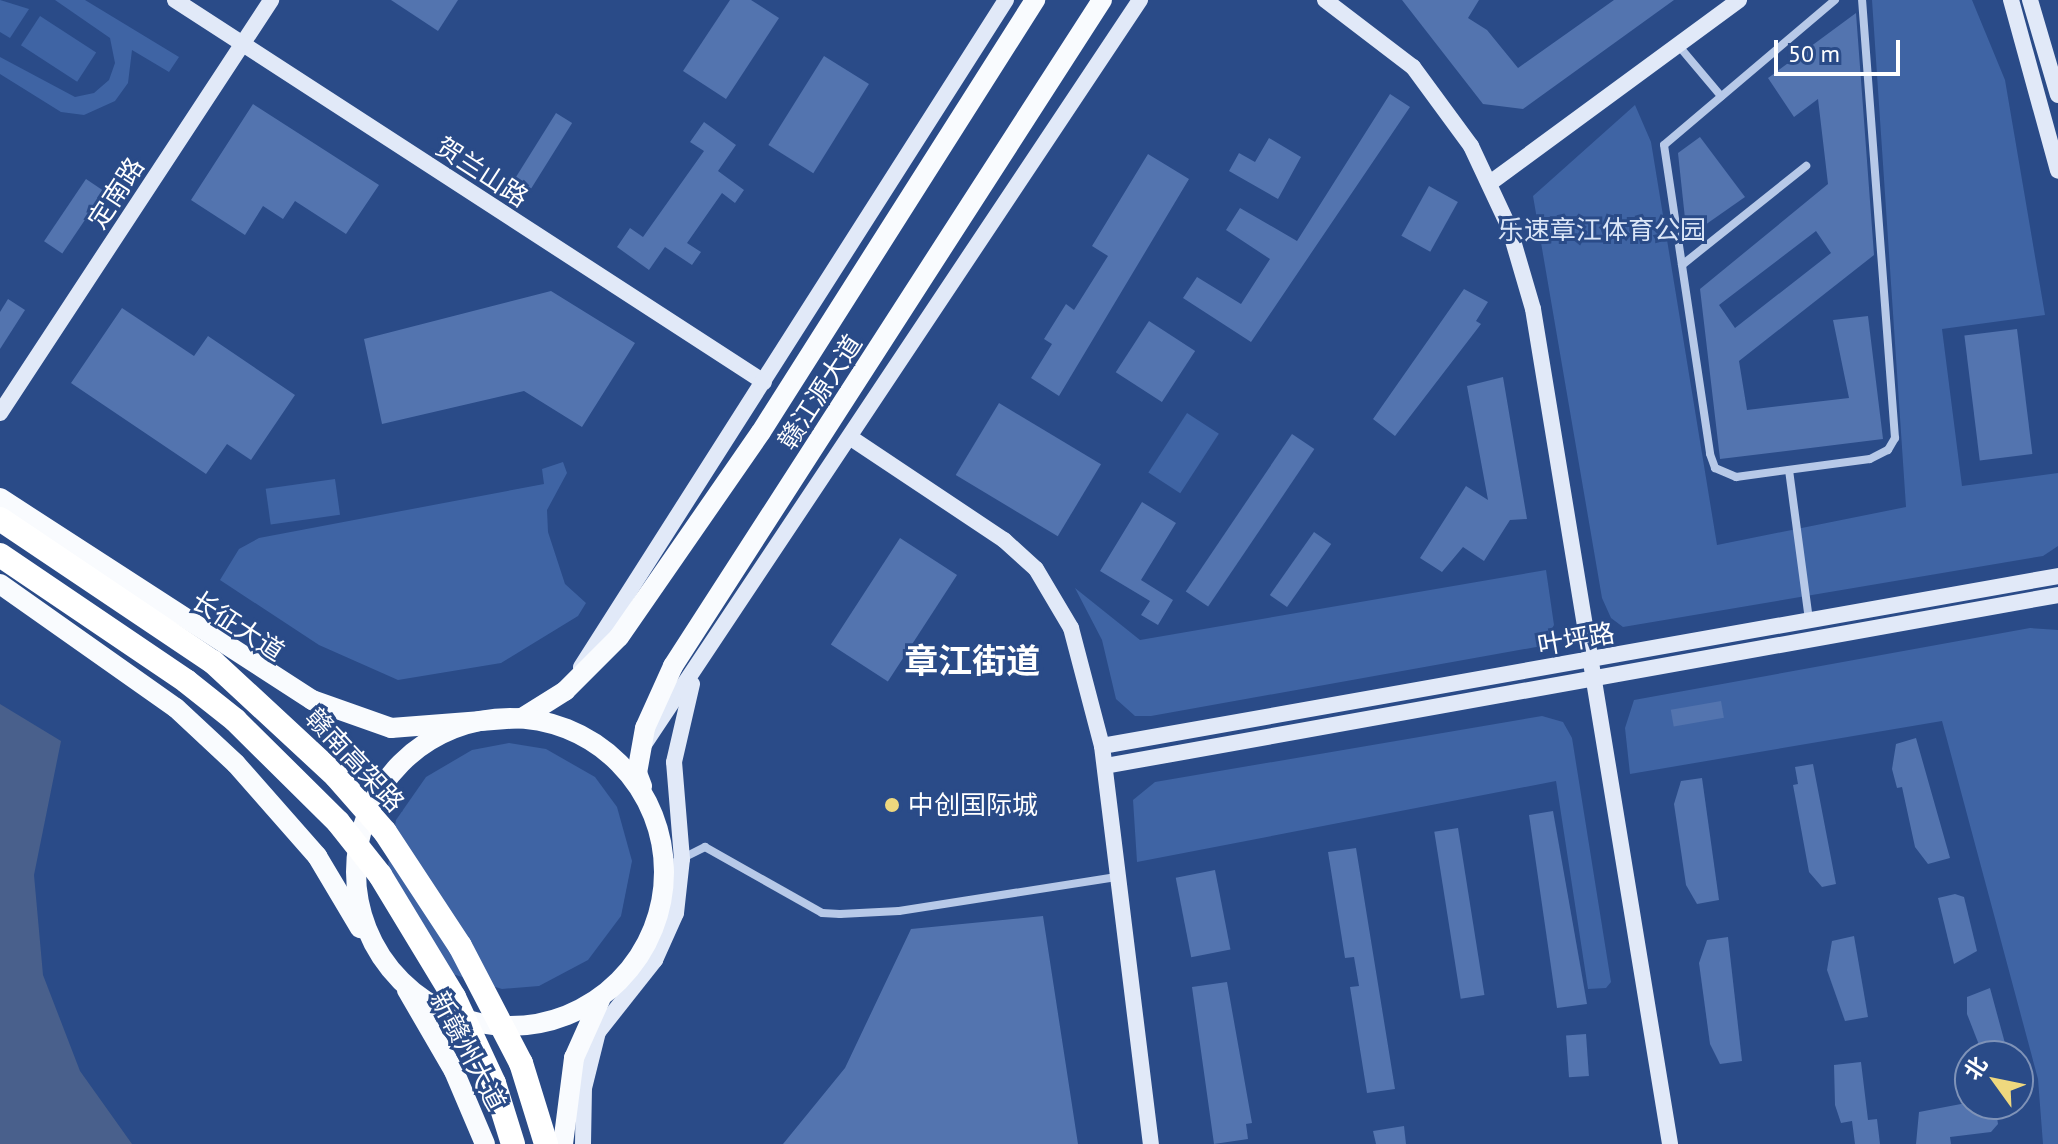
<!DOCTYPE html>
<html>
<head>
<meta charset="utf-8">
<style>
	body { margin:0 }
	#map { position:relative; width:2058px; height:1144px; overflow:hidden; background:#2a4b88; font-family:"PT Sans","Noto Sans SC",sans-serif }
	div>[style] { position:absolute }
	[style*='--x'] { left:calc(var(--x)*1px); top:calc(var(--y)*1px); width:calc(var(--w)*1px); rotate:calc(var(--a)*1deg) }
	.green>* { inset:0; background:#3f64a4; transform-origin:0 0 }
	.water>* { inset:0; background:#49608c }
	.building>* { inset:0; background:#5374af; transform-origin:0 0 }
	.street>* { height:8px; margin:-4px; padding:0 4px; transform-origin:4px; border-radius:4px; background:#b7c9e8 }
	.secondary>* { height:16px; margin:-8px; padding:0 8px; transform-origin:8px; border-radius:8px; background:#e1e9f8 }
	.primary>* { height:20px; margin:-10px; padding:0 10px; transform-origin:10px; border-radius:10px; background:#f9fbfe }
	.primary>.ring { margin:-10px; padding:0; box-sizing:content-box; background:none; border:20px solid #f9fbfe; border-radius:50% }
	.highway-bridge>* { height:24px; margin:-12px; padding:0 12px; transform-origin:12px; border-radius:12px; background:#fff }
	.dots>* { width:22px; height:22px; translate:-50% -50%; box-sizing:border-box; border:4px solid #2a4b88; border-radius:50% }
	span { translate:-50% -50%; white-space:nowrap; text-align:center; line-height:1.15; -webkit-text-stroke:6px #2a4b88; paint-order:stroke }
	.street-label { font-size:26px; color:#fff }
	.park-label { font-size:26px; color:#dae5f7 }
	.poi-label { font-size:26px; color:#fff }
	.left { translate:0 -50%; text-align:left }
	.district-label { font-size:34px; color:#fff; font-weight:700 }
	.north { position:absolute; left:1954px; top:1040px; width:80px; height:80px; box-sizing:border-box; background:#2a4b88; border:2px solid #7f93b8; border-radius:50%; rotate:303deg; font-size:22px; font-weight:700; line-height:32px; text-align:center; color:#fff }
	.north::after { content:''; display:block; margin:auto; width:28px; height:36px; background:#efd87e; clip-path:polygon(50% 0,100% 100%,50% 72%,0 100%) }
	.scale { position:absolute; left:1774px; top:40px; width:126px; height:36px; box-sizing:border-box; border:4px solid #fff; border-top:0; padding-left:10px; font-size:24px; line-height:28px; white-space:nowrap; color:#fff; -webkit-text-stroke:6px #2a4b88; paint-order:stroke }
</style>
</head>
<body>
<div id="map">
	<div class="green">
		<i style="clip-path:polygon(0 0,29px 9px,10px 38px,0 32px)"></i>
		<i style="clip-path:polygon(55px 0,85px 0,179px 57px,169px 72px,132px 50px,128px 83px,115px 101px,84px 115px,61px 112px,0 74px,0 57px,75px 97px,94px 93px,109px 80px,115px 63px,110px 38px)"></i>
		<i style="clip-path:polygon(1872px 0,1972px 0,2005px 80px,2045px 315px,1942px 329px,1962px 486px,2058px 473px,2058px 546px,2043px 556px,1623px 627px,1611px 618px,1602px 598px,1533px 196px,1635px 105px,1651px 142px,1717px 545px,1906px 507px)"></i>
		<i style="left:40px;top:16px;width:67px;height:35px;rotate:33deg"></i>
		<i style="left:1187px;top:413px;width:38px;height:71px;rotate:33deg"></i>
		<i style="clip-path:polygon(563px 462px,567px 473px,547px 510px,548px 532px,565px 584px,586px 603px,578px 616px,501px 663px,398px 680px,319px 645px,220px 580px,239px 549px,259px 538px,544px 484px,542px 469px)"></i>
		<i style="left:335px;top:479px;width:36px;height:70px;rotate:82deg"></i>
		<i style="clip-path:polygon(1546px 570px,1554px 625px,1542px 646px,1151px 716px,1135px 716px,1116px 699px,1102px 640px,1075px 588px,1140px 640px)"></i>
		<i style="clip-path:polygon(2030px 628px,2058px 630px,2058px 1144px,2043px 1144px,2038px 1079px,1942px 721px,1630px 774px,1625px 728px,1634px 700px)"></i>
		<i style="clip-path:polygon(1542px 716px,1563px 722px,1572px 738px,1611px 982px,1606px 988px,1588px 989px,1556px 781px,1137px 862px,1133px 800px,1155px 782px)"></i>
		<i style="clip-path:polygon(509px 743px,546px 749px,595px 777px,617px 807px,632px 861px,621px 916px,588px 960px,539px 986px,502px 989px,449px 973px,387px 871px,396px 820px,426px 777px,472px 750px)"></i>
	</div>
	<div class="water">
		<i style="clip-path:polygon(0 704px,61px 741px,34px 875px,43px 975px,80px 1071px,132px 1144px,0 1144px)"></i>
	</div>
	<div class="building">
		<i style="clip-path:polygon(391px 0,458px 0,438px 31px)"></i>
		<i style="clip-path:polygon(730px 0,751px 0,779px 18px,726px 99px,683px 71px)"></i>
		<i style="clip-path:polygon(1402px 0,1479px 0,1468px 18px,1487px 30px,1518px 68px,1614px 0,1674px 0,1523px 109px,1483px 104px)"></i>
		<i style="clip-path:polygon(evenodd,1856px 13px,1874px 255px,1739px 361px,1747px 410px,1849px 398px,1833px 320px,1868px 316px,1883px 439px,1720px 459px,1700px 289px,1828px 184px,1818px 99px,1794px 117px,1768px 78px,1856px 13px,1816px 231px,1831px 253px,1735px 328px,1719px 305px,1816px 231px)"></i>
		<i style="left:824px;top:56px;width:53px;height:105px;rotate:32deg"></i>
		<i style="clip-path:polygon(1390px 94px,1410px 107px,1251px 342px,1183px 298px,1197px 277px,1241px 304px,1270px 259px,1226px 230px,1240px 208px,1297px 241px)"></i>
		<i style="clip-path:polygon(253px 104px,379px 185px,346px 234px,295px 201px,283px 219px,263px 206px,245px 235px,191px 200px)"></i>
		<i style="left:556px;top:113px;width:19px;height:79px;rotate:32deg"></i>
		<i style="clip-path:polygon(704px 122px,736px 145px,718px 171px,744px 190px,735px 203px,722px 193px,687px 243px,701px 252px,692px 265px,665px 247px,649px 270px,617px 247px,630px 228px,643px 237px,704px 151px,690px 142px)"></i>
		<i style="clip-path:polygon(1700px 137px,1745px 197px,1695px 232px,1686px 228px,1678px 153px)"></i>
		<i style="clip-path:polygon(1269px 138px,1301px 157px,1278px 199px,1229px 171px,1239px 153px,1255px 162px)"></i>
		<i style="clip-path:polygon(1148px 154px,1189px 179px,1059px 396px,1031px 378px,1052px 344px,1044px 339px,1066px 304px,1074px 310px,1108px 256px,1092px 246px)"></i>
		<i style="left:86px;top:179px;width:22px;height:75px;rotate:34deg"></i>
		<i style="left:1429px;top:186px;width:33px;height:57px;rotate:29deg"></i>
		<i style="clip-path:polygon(1464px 289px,1488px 302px,1476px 321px,1481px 324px,1395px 436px,1373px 419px)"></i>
		<i style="clip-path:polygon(551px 291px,635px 343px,582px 427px,524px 391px,382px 424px,364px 339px)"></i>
		<i style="clip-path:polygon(8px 299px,25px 310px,0 349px,0 312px)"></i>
		<i style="clip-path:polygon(122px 308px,194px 356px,208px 336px,295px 395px,251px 460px,227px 444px,206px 474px,71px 383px)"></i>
		<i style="left:1149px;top:321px;width:55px;height:61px;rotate:33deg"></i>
		<i style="left:2017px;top:329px;width:126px;height:53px;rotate:83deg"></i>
		<i style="clip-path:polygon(1503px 377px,1527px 519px,1510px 520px,1484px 561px,1463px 547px,1442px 572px,1420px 558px,1466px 486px,1488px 500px,1467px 386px)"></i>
		<i style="left:999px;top:403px;width:119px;height:84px;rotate:31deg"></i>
		<i style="left:1292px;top:434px;width:27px;height:190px;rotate:34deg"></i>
		<i style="clip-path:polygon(1142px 502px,1176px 523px,1141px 580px,1173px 600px,1158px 625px,1141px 615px,1150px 601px,1100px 571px)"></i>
		<i style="left:1314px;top:532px;width:21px;height:77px;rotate:35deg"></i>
		<i style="left:900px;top:538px;width:68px;height:127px;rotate:33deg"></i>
		<i style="left:1721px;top:701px;width:17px;height:51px;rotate:80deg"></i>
		<i style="clip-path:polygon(1916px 738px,1950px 858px,1928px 864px,1915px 847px,1902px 787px,1897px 788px,1892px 769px,1896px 744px)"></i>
		<i style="clip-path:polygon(1813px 764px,1836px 884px,1822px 887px,1809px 872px,1793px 785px,1798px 784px,1795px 767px)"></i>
		<i style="clip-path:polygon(1702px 778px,1719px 900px,1697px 904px,1686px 885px,1674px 804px,1681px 781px)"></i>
		<i style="clip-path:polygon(1553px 811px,1587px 1004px,1557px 1008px,1529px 815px)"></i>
		<i style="left:1458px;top:828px;width:169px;height:24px;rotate:81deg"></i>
		<i style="clip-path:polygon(1356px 848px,1395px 1089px,1367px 1093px,1350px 987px,1359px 986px,1354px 957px,1345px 958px,1328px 852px)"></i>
		<i style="left:1215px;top:870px;width:81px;height:40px;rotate:79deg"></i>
		<i style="clip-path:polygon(1955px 894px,1964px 897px,1977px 951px,1954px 964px,1938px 898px)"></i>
		<i style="clip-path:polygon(1043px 916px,1078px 1144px,783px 1144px,845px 1068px,911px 929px)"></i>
		<i style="clip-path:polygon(1854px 936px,1868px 1017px,1845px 1021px,1827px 970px,1832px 941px)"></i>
		<i style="clip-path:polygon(1728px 937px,1742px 1061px,1720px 1064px,1710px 1044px,1699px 963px,1707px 940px)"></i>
		<i style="clip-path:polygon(1227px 982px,1252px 1123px,1246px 1124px,1248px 1139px,1214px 1144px,1192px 987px)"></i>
		<i style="clip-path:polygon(1990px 988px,2006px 1047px,1991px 1051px,1981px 1050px,1967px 1014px,1967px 997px)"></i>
		<i style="left:1586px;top:1034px;width:42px;height:20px;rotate:86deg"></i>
		<i style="clip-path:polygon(1861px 1062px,1868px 1120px,1877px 1119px,1880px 1144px,1855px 1144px,1852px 1121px,1841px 1123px,1835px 1105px,1834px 1065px)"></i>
		<i style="clip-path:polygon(1961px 1104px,1995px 1104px,1998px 1124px,1991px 1132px,1950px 1137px,1951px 1144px,1916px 1144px,1919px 1112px)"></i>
		<i style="clip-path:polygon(1404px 1126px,1406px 1144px,1376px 1144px,1373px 1131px)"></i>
	</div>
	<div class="street">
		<i style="--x:1835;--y:0;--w:224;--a:139.7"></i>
		<i style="--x:1664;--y:145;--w:312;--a:81.5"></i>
		<i style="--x:1710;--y:454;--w:15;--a:70"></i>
		<i style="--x:1715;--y:468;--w:23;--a:23"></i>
		<i style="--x:1736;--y:477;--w:135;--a:-7.7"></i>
		<i style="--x:1870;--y:459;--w:20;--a:-27"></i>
		<i style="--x:1888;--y:450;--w:14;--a:-60"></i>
		<i style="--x:1895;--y:438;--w:439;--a:-94.3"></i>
		<i style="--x:1678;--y:45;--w:67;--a:49.9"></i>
		<i style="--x:1682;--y:265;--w:159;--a:-38.6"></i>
		<i style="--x:1789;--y:470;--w:151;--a:82.4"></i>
		<i style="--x:665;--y:867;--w:45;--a:-26.6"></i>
		<i style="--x:705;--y:847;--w:134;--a:29.4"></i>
		<i style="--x:822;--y:913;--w:18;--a:3"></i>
		<i style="--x:840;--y:914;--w:59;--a:-2.9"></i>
		<i style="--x:899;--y:911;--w:220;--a:-8.9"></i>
	</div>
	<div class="secondary">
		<i style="--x:175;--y:0;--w:702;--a:32.97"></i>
		<i style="--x:1325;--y:0;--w:111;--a:37.3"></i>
		<i style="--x:1413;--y:67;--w:98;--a:53.7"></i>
		<i style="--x:1471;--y:146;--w:89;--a:64.9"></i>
		<i style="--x:1509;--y:227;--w:85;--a:73.7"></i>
		<i style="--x:1533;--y:309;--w:846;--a:80.68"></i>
		<i style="--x:2011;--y:0;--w:177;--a:74.6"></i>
		<i style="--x:2030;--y:0;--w:99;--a:73.6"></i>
		<i style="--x:1490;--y:183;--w:309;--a:-36.3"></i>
		<i style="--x:0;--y:413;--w:494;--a:-56.7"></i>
		<i style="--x:851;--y:438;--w:184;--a:33.7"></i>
		<i style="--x:1004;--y:540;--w:43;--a:42.2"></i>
		<i style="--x:1036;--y:569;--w:69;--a:59.3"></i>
		<i style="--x:1071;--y:628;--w:122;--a:75.3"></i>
		<i style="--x:1102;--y:746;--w:401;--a:83"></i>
		<i style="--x:581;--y:667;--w:791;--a:-57.5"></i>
		<i style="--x:645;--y:743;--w:893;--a:-56.33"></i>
		<i style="--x:1102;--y:746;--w:971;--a:-10.08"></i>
		<i style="--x:1105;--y:766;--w:968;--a:-10.17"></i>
		<i style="--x:583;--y:1144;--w:56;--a:-89"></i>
		<i style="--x:584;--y:1088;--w:58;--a:-76"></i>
		<i style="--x:598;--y:1032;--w:92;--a:-51.6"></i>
		<i style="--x:655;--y:960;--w:51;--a:-65.9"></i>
		<i style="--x:676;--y:913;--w:54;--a:-83.7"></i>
		<i style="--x:682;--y:859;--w:97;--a:-94.7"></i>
		<i style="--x:674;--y:762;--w:80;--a:-77"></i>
	</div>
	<div class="primary">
		<i style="--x:0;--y:498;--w:372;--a:32.9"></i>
		<i style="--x:312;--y:700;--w:84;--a:19.5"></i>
		<i style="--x:391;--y:728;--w:131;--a:-4.4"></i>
		<i style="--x:522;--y:718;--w:51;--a:-32.1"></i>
		<i style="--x:565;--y:691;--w:76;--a:-45"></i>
		<i style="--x:619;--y:637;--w:249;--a:-55.3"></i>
		<i style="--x:761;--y:432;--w:512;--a:-57.61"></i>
		<i style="--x:0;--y:584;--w:215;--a:35.2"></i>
		<i style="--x:176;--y:708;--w:82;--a:43"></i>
		<i style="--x:236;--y:764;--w:123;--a:48.6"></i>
		<i style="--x:317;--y:856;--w:84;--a:59.2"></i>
		<i class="ring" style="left:356px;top:718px;width:288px;height:288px"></i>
		<i style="--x:642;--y:786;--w:14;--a:-111"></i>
		<i style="--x:637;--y:773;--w:46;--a:-79.9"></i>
		<i style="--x:645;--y:728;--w:68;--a:-65.7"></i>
		<i style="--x:673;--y:666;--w:792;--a:-57.21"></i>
		<i style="--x:407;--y:990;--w:94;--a:59.9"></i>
		<i style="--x:454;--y:1071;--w:79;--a:67"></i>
		<i style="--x:563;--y:1144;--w:87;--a:-82.7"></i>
		<i style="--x:574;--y:1058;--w:64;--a:-65.9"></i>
	</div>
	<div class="highway-bridge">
		<i style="--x:0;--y:519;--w:257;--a:33.9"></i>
		<i style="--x:213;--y:662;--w:168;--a:42.8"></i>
		<i style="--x:336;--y:776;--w:74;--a:48.8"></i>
		<i style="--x:385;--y:832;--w:136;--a:56.7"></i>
		<i style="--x:460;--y:946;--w:132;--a:62.5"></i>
		<i style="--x:521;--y:1063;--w:85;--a:72.8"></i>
		<i style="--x:0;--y:555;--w:225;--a:34.1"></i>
		<i style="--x:186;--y:681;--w:63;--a:38.5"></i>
		<i style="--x:235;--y:720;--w:145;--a:44.7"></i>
		<i style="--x:338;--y:822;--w:68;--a:51.6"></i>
		<i style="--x:380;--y:875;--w:143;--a:58.8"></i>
		<i style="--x:454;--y:997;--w:95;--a:65.1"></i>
		<i style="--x:494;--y:1083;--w:64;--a:72.7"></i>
	</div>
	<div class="dots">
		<i style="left:892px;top:805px;background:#efd87e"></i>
	</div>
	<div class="street-label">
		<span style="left:482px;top:172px;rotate:33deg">贺兰山路</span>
		<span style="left:116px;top:193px;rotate:-57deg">定南路</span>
		<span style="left:820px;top:392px;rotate:-57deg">赣江源大道</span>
		<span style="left:238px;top:626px;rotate:33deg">长征大道</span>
		<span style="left:1576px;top:639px;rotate:-10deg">叶坪路</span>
		<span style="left:355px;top:760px;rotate:47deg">赣南高架路</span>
		<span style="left:468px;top:1051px;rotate:62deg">新赣州大道</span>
	</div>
	<div class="park-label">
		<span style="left:1602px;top:230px">乐速章江体育公园</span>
	</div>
	<div class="poi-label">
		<span class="left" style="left:908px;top:805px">中创国际城</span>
	</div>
	<div class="district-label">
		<span style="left:972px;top:661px">章江街道</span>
	</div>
	<div class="north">北</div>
	<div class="scale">50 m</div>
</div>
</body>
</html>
